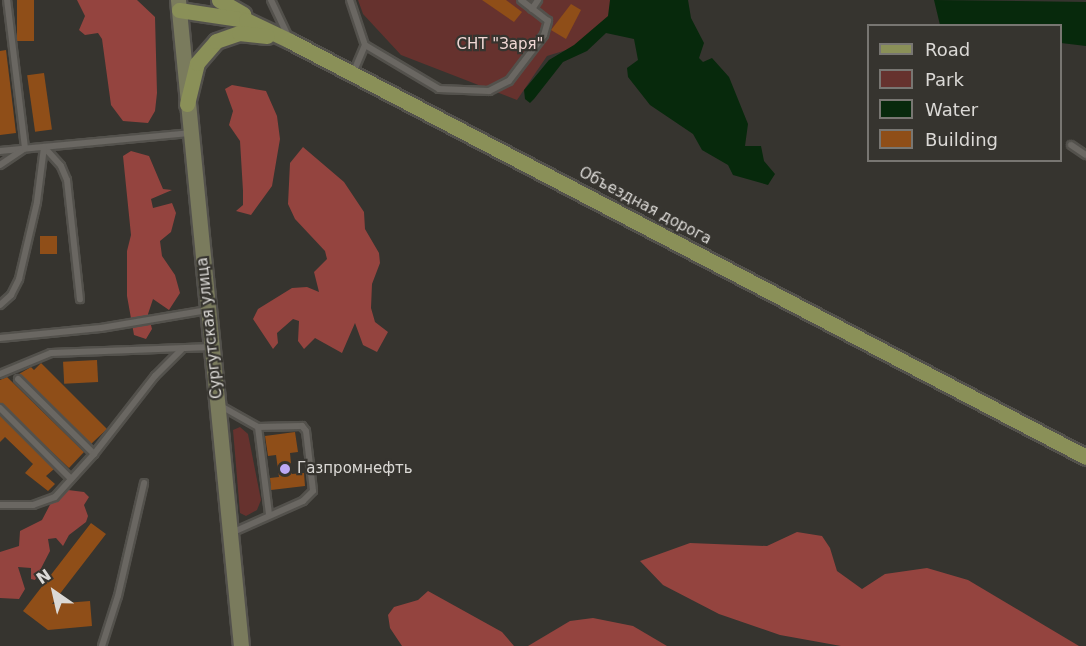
<!DOCTYPE html>
<html>
<head>
<meta charset="utf-8">
<style>
	body { margin:0 }
	#map { position:relative; width:1086px; height:646px; overflow:hidden; background:#36342f; font-family:"DejaVu Sans",sans-serif }
	div>[style] { position:absolute }
	[style*='--x'] { left:calc(var(--x)*1px); top:calc(var(--y)*1px); width:calc(var(--w)*1px); rotate:calc(var(--a)*1deg) }
	.green>* { inset:0; background:#66322e }
	.forest>* { inset:0; background:#94443f }
	.water>* { inset:0; background:#07290c }
	.building>* { inset:0; background:#8f4e18; transform-origin:0 0 }
	.roads { filter:drop-shadow(2px 0 #53514c) drop-shadow(-2px 0 #53514c) drop-shadow(0 2px #53514c) drop-shadow(0 -2px #53514c) }
	.service>* { height:6px; margin:-3px; padding:0 3px; transform-origin:3px; border-radius:3px; background:#6a6762 }
	.secondary>* { height:15px; margin:-7.5px; padding:0 7.5px; transform-origin:7.5px; border-radius:7.5px; background:#7a7b5d }
	.primary>* { height:15px; margin:-7.5px; padding:0 7.5px; transform-origin:7.5px; border-radius:7.5px; background:#8a9058 }
	.dots>* { width:16px; height:16px; translate:-50% -50%; box-sizing:border-box; border:3px solid #36342f; border-radius:50% }
	span { translate:-50% -50%; white-space:nowrap; text-align:center; line-height:1.15; -webkit-text-stroke:4.5px #36342f; paint-order:stroke }
	.park-label { font-size:15px; color:#f0d7d4 }
	.street-label { font-size:15px; color:#dbd9d6 }
	.poi-label { font-size:15px; color:#dbd9d6 }
	.left { translate:0 -50%; text-align:left }
	.legend { position:absolute; left:867px; top:24px; width:195px; height:138px; box-sizing:border-box; background:#36342f; border:2px solid #787672; margin:0; padding:8px 10px; list-style:none; font-size:18px; color:#dbd9d6 }
	.legend li { display:flex; align-items:center; gap:12px; height:30px }
	.legend b { width:30px; border:2px solid #787672 }
	.north { position:absolute; left:24px; top:562px; width:60px; height:60px; -webkit-text-stroke:4px #36342f; paint-order:stroke; rotate:326deg; font-size:16px; font-weight:700; line-height:24px; text-align:center; color:#dbd9d6 }
	.north::after { content:''; display:block; margin:auto; width:21px; height:27px; background:#dbd9d6; clip-path:polygon(50% 0,100% 100%,50% 72%,0 100%) }
</style>
</head>
<body>
<div id="map">
	<div class="green">
		<i style="clip-path:polygon(358px 0,615px 0,615px 21px,589px 43px,547px 56px,517px 100px,401px 55px,363px 14px)"></i>
		<i style="clip-path:polygon(240px 427px,248px 434px,261px 500px,257px 510px,246px 516px,240px 513px,233px 430px)"></i>
	</div>
	<div class="forest">
		<i style="clip-path:polygon(77px 0,137px 0,155px 17px,157px 93px,155px 111px,148px 123px,123px 121px,111px 105px,102px 39px,98px 33px,85px 35px,79px 30px,85px 16px)"></i>
		<i style="clip-path:polygon(232px 85px,266px 91px,277px 116px,280px 139px,272px 186px,251px 215px,236px 211px,243px 205px,243px 191px,240px 141px,229px 125px,233px 111px,225px 89px)"></i>
		<i style="clip-path:polygon(303px 147px,344px 182px,364px 212px,365px 229px,379px 253px,380px 263px,372px 284px,371px 308px,375px 322px,388px 332px,377px 352px,363px 345px,355px 323px,342px 353px,315px 338px,304px 349px,298px 341px,299px 321px,293px 319px,277px 333px,278px 343px,273px 349px,253px 319px,258px 309px,292px 288px,307px 287px,319px 292px,314px 272px,327px 259px,325px 251px,295px 219px,288px 204px,290px 163px)"></i>
		<i style="clip-path:polygon(131px 151px,149px 156px,163px 189px,172px 190px,151px 199px,153px 208px,172px 203px,176px 213px,171px 232px,160px 241px,162px 256px,175px 275px,180px 293px,169px 310px,153px 299px,148px 314px,152px 329px,146px 339px,134px 335px,127px 296px,127px 251px,131px 235px,123px 156px)"></i>
		<i style="clip-path:polygon(68px 490px,84px 492px,89px 497px,84px 505px,88px 516px,86px 522px,69px 535px,63px 546px,56px 538px,48px 539px,50px 551px,35px 580px,31px 579px,31px 568px,18px 567px,25px 589px,19px 599px,0 598px,0 552px,19px 546px,20px 531px,42px 520px,53px 499px)"></i>
		<i style="clip-path:polygon(797px 532px,822px 536px,830px 548px,837px 571px,862px 589px,885px 574px,927px 568px,968px 580px,1079px 646px,841px 646px,780px 635px,719px 614px,663px 585px,640px 561px,690px 543px,767px 546px)"></i>
		<i style="clip-path:polygon(428px 591px,502px 632px,514px 646px,402px 646px,390px 628px,388px 615px,394px 607px,418px 600px)"></i>
		<i style="clip-path:polygon(593px 618px,633px 626px,667px 646px,528px 646px,570px 621px)"></i>
	</div>
	<div class="water">
		<i style="clip-path:polygon(610px 0,688px 0,691px 18px,704px 43px,699px 58px,703px 62px,712px 58px,729px 77px,748px 124px,745px 146px,761px 146px,764px 161px,775px 174px,768px 185px,733px 175px,728px 165px,702px 150px,693px 134px,650px 105px,628px 77px,627px 68px,638px 60px,634px 39px,606px 33px,587px 51px,563px 62px,534px 99px,530px 103px,525px 99px,524px 90px,549px 60px,574px 45px,608px 16px)"></i>
		<i style="clip-path:polygon(934px 0,1086px 2px,1086px 46px,1061px 43px,1060px 26px,940px 25px)"></i>
	</div>
	<div class="building">
		<i style="left:17px;top:0;width:17px;height:41px"></i>
		<i style="clip-path:polygon(482px 0,506px 0,522px 12px,514px 22px)"></i>
		<i style="clip-path:polygon(571px 4px,581px 10px,566px 39px,551px 30px)"></i>
		<i style="clip-path:polygon(6px 50px,16px 133px,0 135px,0 51px)"></i>
		<i style="left:44px;top:73px;width:57px;height:17px;rotate:82deg"></i>
		<i style="left:40px;top:236px;width:17px;height:18px"></i>
		<i style="left:97px;top:360px;width:22px;height:34px;rotate:87deg"></i>
		<i style="clip-path:polygon(41px 363px,107px 429px,91px 444px,19px 374px,31px 367px,34px 370px)"></i>
		<i style="clip-path:polygon(7px 377px,84px 452px,69px 468px,0 403px,0 380px)"></i>
		<i style="clip-path:polygon(0 415px,54px 469px,46px 476px,55px 484px,48px 491px,25px 473px,33px 464px,5px 437px,0 442px)"></i>
		<i style="clip-path:polygon(295px 432px,298px 452px,290px 453px,292px 474px,304px 473px,305px 486px,271px 490px,270px 478px,279px 477px,276px 455px,268px 456px,265px 436px)"></i>
		<i style="clip-path:polygon(91px 523px,106px 534px,52px 604px,90px 601px,92px 626px,48px 630px,23px 611px)"></i>
	</div>
	<div class="roads">
		<div class="service">
			<i style="--x:271;--y:0;--w:42;--a:64.7"></i>
			<i style="--x:350;--y:0;--w:47;--a:71.6"></i>
			<i style="--x:365;--y:45;--w:30;--a:113"></i>
			<i style="--x:532;--y:9;--w:11;--a:-56"></i>
			<i style="--x:365;--y:45;--w:86;--a:30.7"></i>
			<i style="--x:439;--y:89;--w:50;--a:2.3"></i>
			<i style="--x:489;--y:91;--w:22;--a:-27"></i>
			<i style="--x:509;--y:81;--w:58;--a:-52.7"></i>
			<i style="--x:544;--y:35;--w:15;--a:-74"></i>
			<i style="--x:548;--y:21;--w:34;--a:-142"></i>
			<i style="--x:1071;--y:145;--w:18;--a:34"></i>
			<i style="--x:44;--y:147;--w:25;--a:48"></i>
			<i style="--x:61;--y:166;--w:15;--a:67"></i>
			<i style="--x:67;--y:180;--w:120;--a:83.8"></i>
			<i style="--x:0;--y:151;--w:190;--a:-5.4"></i>
			<i style="--x:0;--y:165;--w:30;--a:-34"></i>
			<i style="--x:25;--y:148;--w:149;--a:-96.9"></i>
			<i style="--x:0;--y:305;--w:15;--a:-42"></i>
			<i style="--x:11;--y:295;--w:18;--a:-63"></i>
			<i style="--x:19;--y:279;--w:79;--a:-76.8"></i>
			<i style="--x:37;--y:202;--w:55;--a:-82.7"></i>
			<i style="--x:0;--y:338;--w:101;--a:-5.7"></i>
			<i style="--x:101;--y:328;--w:108;--a:-9.6"></i>
			<i style="--x:0;--y:374;--w:55;--a:-22.4"></i>
			<i style="--x:51;--y:353;--w:161;--a:-2.1"></i>
			<i style="--x:18;--y:379;--w:107;--a:44.6"></i>
			<i style="--x:219;--y:405;--w:45;--a:29.4"></i>
			<i style="--x:258;--y:427;--w:44;--a:-1.3"></i>
			<i style="--x:302;--y:426;--w:6;--a:51"></i>
			<i style="--x:306;--y:431;--w:60;--a:83.3"></i>
			<i style="--x:313;--y:491;--w:14;--a:135"></i>
			<i style="--x:303;--y:501;--w:79;--a:156"></i>
			<i style="--x:0;--y:408;--w:100;--a:45"></i>
			<i style="--x:258;--y:427;--w:88;--a:82.8"></i>
			<i style="--x:0;--y:505;--w:33;--a:0"></i>
			<i style="--x:33;--y:505;--w:23;--a:-20"></i>
			<i style="--x:55;--y:497;--w:58;--a:-47.8"></i>
			<i style="--x:94;--y:454;--w:99;--a:-52"></i>
			<i style="--x:155;--y:376;--w:37;--a:-45"></i>
			<i style="--x:102;--y:646;--w:52;--a:-72.3"></i>
			<i style="--x:118;--y:596;--w:116;--a:-77"></i>
		</div>
		<div class="secondary">
			<i style="--x:178;--y:0;--w:649;--a:84.43"></i>
		</div>
		<div class="primary">
			<i style="--x:219;--y:0;--w:28;--a:30"></i>
			<i style="--x:179;--y:10;--w:68;--a:8.5"></i>
			<i style="--x:246;--y:20;--w:49;--a:25.5"></i>
			<i style="--x:290;--y:41;--w:898;--a:27.59"></i>
			<i style="--x:187;--y:104;--w:42;--a:-76.3"></i>
			<i style="--x:197;--y:63;--w:29;--a:-49"></i>
			<i style="--x:216;--y:41;--w:24;--a:-19"></i>
			<i style="--x:239;--y:33;--w:28;--a:6"></i>
		</div>
	</div>
	<div class="dots">
		<i style="left:285px;top:469px;background:#bda9f5"></i>
	</div>
	<div class="park-label">
		<span style="left:500px;top:45px">СНТ "Заря"</span>
	</div>
	<div class="street-label">
		<span style="left:645px;top:206px;rotate:28deg">Объездная дорога</span>
		<span style="left:210px;top:328px;rotate:-96deg">Сургутская улица</span>
	</div>
	<div class="poi-label">
		<span class="left" style="left:297px;top:469px">Газпромнефть</span>
	</div>
	<ul class="legend">
	<li><b style="height:8px;background:#8a9058"></b>Road</li>
	<li><b style="height:16px;background:#66322e"></b>Park</li>
	<li><b style="height:16px;background:#07290c"></b>Water</li>
	<li><b style="height:16px;background:#8f4e18"></b>Building</li>
	</ul>
	<div class="north">N</div>
</div>
</body>
</html>
